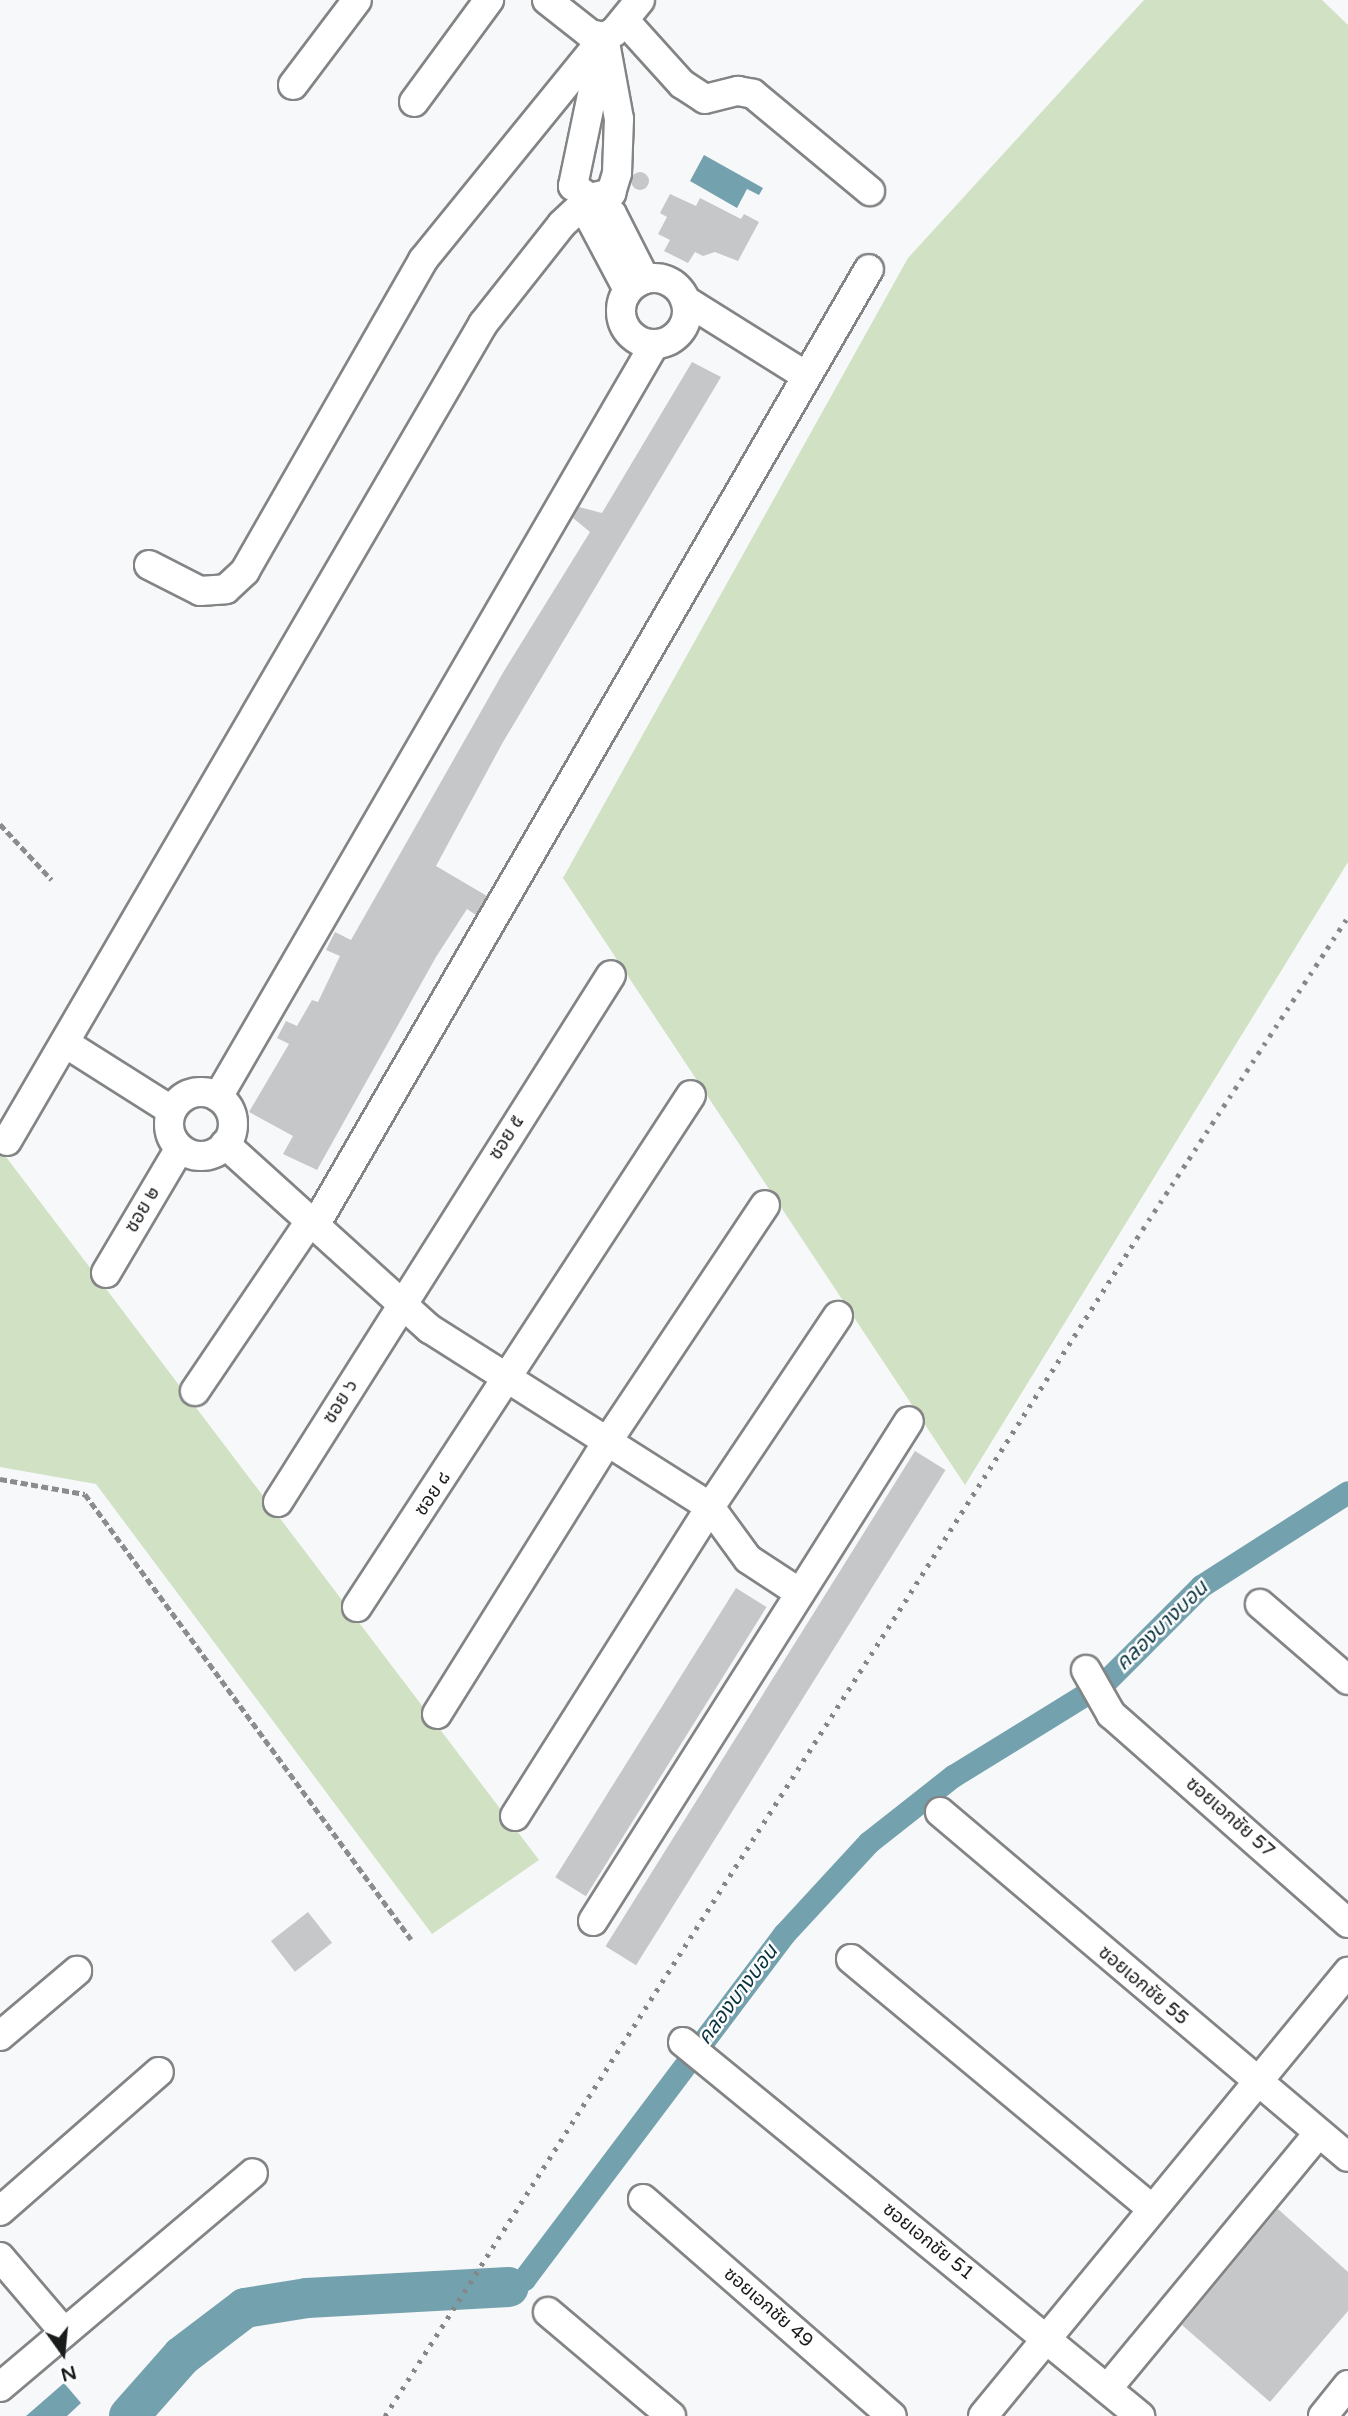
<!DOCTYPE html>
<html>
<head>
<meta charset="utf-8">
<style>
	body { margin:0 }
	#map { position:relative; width:1348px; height:2416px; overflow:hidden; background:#f7f8f9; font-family:"Varela Round","Noto Sans Thai",sans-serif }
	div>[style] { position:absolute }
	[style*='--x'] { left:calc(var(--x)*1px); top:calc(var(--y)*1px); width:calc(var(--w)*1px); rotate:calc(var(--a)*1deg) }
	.green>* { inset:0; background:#d0e1c4 }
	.water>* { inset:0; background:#74a1ae }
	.canal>* { height:23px; margin:-11.5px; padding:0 11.5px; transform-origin:11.5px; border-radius:11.5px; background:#74a1ae }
	.river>* { height:40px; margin:-20px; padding:0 20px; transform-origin:20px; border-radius:20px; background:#74a1ae }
	.building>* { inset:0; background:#c6c7c9; transform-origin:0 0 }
	.round { border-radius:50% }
	.path>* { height:4.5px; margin-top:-2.25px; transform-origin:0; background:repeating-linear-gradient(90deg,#8b8c8d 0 7px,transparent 0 10.5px) }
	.roads { filter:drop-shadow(2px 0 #838485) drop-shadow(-2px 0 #838485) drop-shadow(0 2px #838485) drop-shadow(0 -2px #838485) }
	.minor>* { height:28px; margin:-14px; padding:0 14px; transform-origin:14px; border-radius:14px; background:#fff }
	.minor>.ring { margin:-14px; padding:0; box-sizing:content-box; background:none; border:28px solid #fff; border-radius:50% }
	.rail>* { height:5px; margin-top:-2.5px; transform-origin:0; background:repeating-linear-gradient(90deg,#858687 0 3.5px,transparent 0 10.5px) }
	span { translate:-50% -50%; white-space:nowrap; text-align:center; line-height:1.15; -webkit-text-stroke:5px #fff; paint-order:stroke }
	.street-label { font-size:19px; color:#1a1b1b }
	.water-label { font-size:21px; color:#08343f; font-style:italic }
	.north { position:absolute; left:28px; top:2318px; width:70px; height:70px; -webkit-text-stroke:5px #fff; paint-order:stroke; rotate:165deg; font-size:19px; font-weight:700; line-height:28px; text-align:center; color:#1a1b1b }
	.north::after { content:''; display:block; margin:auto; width:24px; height:32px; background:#1a1b1b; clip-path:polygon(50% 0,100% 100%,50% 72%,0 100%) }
</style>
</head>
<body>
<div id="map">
	<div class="green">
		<i style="clip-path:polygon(1144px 0,1322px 0,1348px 25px,1348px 862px,965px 1485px,563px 878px,908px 258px)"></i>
		<i style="clip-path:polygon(0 1149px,539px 1860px,432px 1934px,96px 1484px,0 1467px)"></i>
	</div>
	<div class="water">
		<i style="clip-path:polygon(704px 155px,763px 188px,759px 195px,747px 189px,737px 208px,690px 181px)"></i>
		<i style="clip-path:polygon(64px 2383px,81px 2403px,67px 2416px,26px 2416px)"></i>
	</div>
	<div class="canal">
		<i style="--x:509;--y:2287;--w:17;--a:-28"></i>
		<i style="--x:524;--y:2279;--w:432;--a:-53"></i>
		<i style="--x:784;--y:1934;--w:125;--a:-47.3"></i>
		<i style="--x:869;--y:1842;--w:107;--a:-38.2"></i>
		<i style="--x:953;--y:1776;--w:179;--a:-31.7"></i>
		<i style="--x:1105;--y:1682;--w:136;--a:-45"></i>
		<i style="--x:1201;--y:1586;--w:174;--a:-32.6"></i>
	</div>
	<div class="river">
		<i style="--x:129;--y:2416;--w:80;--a:-48.5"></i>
		<i style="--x:182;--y:2356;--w:79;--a:-37.3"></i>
		<i style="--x:245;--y:2308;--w:63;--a:-9.2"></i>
		<i style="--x:307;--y:2298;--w:202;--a:-3.1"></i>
	</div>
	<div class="building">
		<i class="round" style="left:631px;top:172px;width:18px;height:18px"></i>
		<i style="clip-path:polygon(670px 194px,696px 206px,700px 198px,741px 219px,744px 214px,759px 222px,738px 261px,715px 252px,703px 256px,695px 252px,688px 263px,664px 251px,670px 240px,658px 234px,667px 217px,660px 213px)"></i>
		<i style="clip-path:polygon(692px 362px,721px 377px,503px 742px,436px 866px,487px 896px,476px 915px,467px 909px,436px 957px,317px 1170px,283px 1154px,293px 1136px,249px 1112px,289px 1044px,277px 1038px,286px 1021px,297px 1026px,312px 1000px,318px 1002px,340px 956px,326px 950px,335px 932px,351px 940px,504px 671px,590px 532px,573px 518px,579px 507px,602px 513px)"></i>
		<i style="left:915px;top:1451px;width:36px;height:584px;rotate:32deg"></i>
		<i style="left:736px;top:1588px;width:36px;height:341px;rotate:32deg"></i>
		<i style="left:308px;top:1912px;width:39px;height:47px;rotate:52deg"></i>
		<i style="clip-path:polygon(1278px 2209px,1348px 2272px,1348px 2311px,1270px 2402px,1182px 2325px)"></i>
	</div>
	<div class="path">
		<i style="--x:0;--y:824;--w:76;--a:47.1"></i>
		<i style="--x:0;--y:1479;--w:86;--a:10"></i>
		<i style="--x:85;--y:1494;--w:552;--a:53.77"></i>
	</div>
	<div class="roads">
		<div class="minor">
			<i style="--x:547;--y:0;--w:55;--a:38.3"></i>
			<i style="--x:590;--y:34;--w:14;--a:12"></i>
			<i style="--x:625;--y:21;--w:85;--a:47.9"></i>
			<i style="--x:682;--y:84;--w:27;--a:33"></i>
			<i style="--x:705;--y:99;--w:34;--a:-14"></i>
			<i style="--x:738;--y:91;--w:15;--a:11"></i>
			<i style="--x:753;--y:94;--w:152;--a:39.7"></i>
			<i style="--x:602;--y:47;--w:142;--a:101.8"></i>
			<i style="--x:573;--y:186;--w:48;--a:35.7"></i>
			<i style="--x:612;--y:214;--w:73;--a:63.1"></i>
			<i style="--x:293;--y:85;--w:106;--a:-53"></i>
			<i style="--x:414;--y:102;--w:127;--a:-53.7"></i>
			<i style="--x:590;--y:198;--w:22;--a:87"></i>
			<i style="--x:591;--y:220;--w:79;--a:62.1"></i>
			<i class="ring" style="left:621px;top:278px;width:38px;height:38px"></i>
			<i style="--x:685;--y:300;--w:143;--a:32.1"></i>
			<i style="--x:149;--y:565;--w:57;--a:27"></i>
			<i style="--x:200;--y:591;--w:26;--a:-4"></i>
			<i style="--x:226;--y:589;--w:26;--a:-43"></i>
			<i style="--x:245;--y:571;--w:358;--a:-60.2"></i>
			<i style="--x:423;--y:260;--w:287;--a:-50.9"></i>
			<i style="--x:604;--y:37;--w:11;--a:-27"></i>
			<i style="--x:614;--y:32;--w:41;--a:-50.9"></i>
			<i style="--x:65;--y:1043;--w:125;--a:32.3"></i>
			<i class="ring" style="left:169px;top:1092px;width:36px;height:36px"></i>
			<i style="--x:218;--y:1097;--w:869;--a:-59.9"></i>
			<i style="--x:7;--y:1141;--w:946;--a:-59.77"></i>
			<i style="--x:483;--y:324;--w:127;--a:-51.7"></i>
			<i style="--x:562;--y:224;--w:38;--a:-43"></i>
			<i style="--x:590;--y:198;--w:22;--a:-13"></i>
			<i style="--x:611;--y:193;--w:21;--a:-73"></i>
			<i style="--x:617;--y:173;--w:54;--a:-87.9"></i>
			<i style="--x:619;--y:119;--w:83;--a:-100.4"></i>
			<i style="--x:225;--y:1144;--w:276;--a:42.1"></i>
			<i style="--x:430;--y:1329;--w:332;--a:32.4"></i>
			<i style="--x:710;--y:1507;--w:64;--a:53.8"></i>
			<i style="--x:748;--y:1559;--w:62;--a:33.2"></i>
			<i style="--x:317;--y:1222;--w:1101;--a:-59.92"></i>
			<i style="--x:106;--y:1273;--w:145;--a:-59.4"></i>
			<i style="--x:195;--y:1391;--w:209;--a:-55.9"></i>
			<i style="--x:278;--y:1502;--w:623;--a:-57.71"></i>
			<i style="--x:1260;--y:1604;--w:116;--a:40.8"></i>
			<i style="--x:357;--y:1607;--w:611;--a:-56.88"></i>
			<i style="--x:1086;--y:1670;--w:51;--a:60.4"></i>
			<i style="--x:1111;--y:1714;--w:316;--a:41.4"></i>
			<i style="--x:437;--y:1714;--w:324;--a:-58"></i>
			<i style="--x:609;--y:1439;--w:281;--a:-56.3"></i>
			<i style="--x:940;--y:1812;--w:534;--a:40.22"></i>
			<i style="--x:515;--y:1816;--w:365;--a:-57.7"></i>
			<i style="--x:710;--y:1507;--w:230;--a:-56.2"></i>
			<i style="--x:593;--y:1921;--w:591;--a:-57.71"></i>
			<i style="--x:851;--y:1959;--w:388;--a:39.7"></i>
			<i style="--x:0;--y:2036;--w:101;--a:-40.2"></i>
			<i style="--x:683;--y:2042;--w:591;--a:39.3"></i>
			<i style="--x:643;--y:2199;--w:330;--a:41.1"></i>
			<i style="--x:0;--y:2211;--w:211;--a:-41.2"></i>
			<i style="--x:0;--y:2257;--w:99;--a:49.5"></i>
			<i style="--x:548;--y:2312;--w:161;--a:40.2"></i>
			<i style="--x:0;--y:2387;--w:331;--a:-40.2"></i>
			<i style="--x:1107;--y:2389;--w:332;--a:-50.4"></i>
			<i style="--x:983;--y:2416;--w:575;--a:-50.58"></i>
			<i style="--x:1323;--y:2416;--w:40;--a:-51"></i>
		</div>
	</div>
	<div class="rail">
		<i style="--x:385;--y:2416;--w:1398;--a:-57.45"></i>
		<i style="--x:1137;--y:1238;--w:384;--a:-56.7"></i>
	</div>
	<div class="street-label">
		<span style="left:507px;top:1138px;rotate:-58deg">ซอย ๕</span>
		<span style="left:143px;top:1210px;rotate:-60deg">ซอย ๒</span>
		<span style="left:341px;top:1402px;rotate:-58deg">ซอย ๖</span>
		<span style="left:433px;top:1494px;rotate:-56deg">ซอย ๘</span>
		<span style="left:1230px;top:1818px;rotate:41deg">ซอยเอกชัย 57</span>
		<span style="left:1143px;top:1986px;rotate:40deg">ซอยเอกชัย 55</span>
		<span style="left:928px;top:2242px;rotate:39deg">ซอยเอกชัย 51</span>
		<span style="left:768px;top:2308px;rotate:41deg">ซอยเอกชัย 49</span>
	</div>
	<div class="water-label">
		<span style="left:1162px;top:1626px;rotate:-44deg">คลองบางบอน</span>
		<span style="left:738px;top:1995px;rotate:-53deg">คลองบางบอน</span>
	</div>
	<div class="north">N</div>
</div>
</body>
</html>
